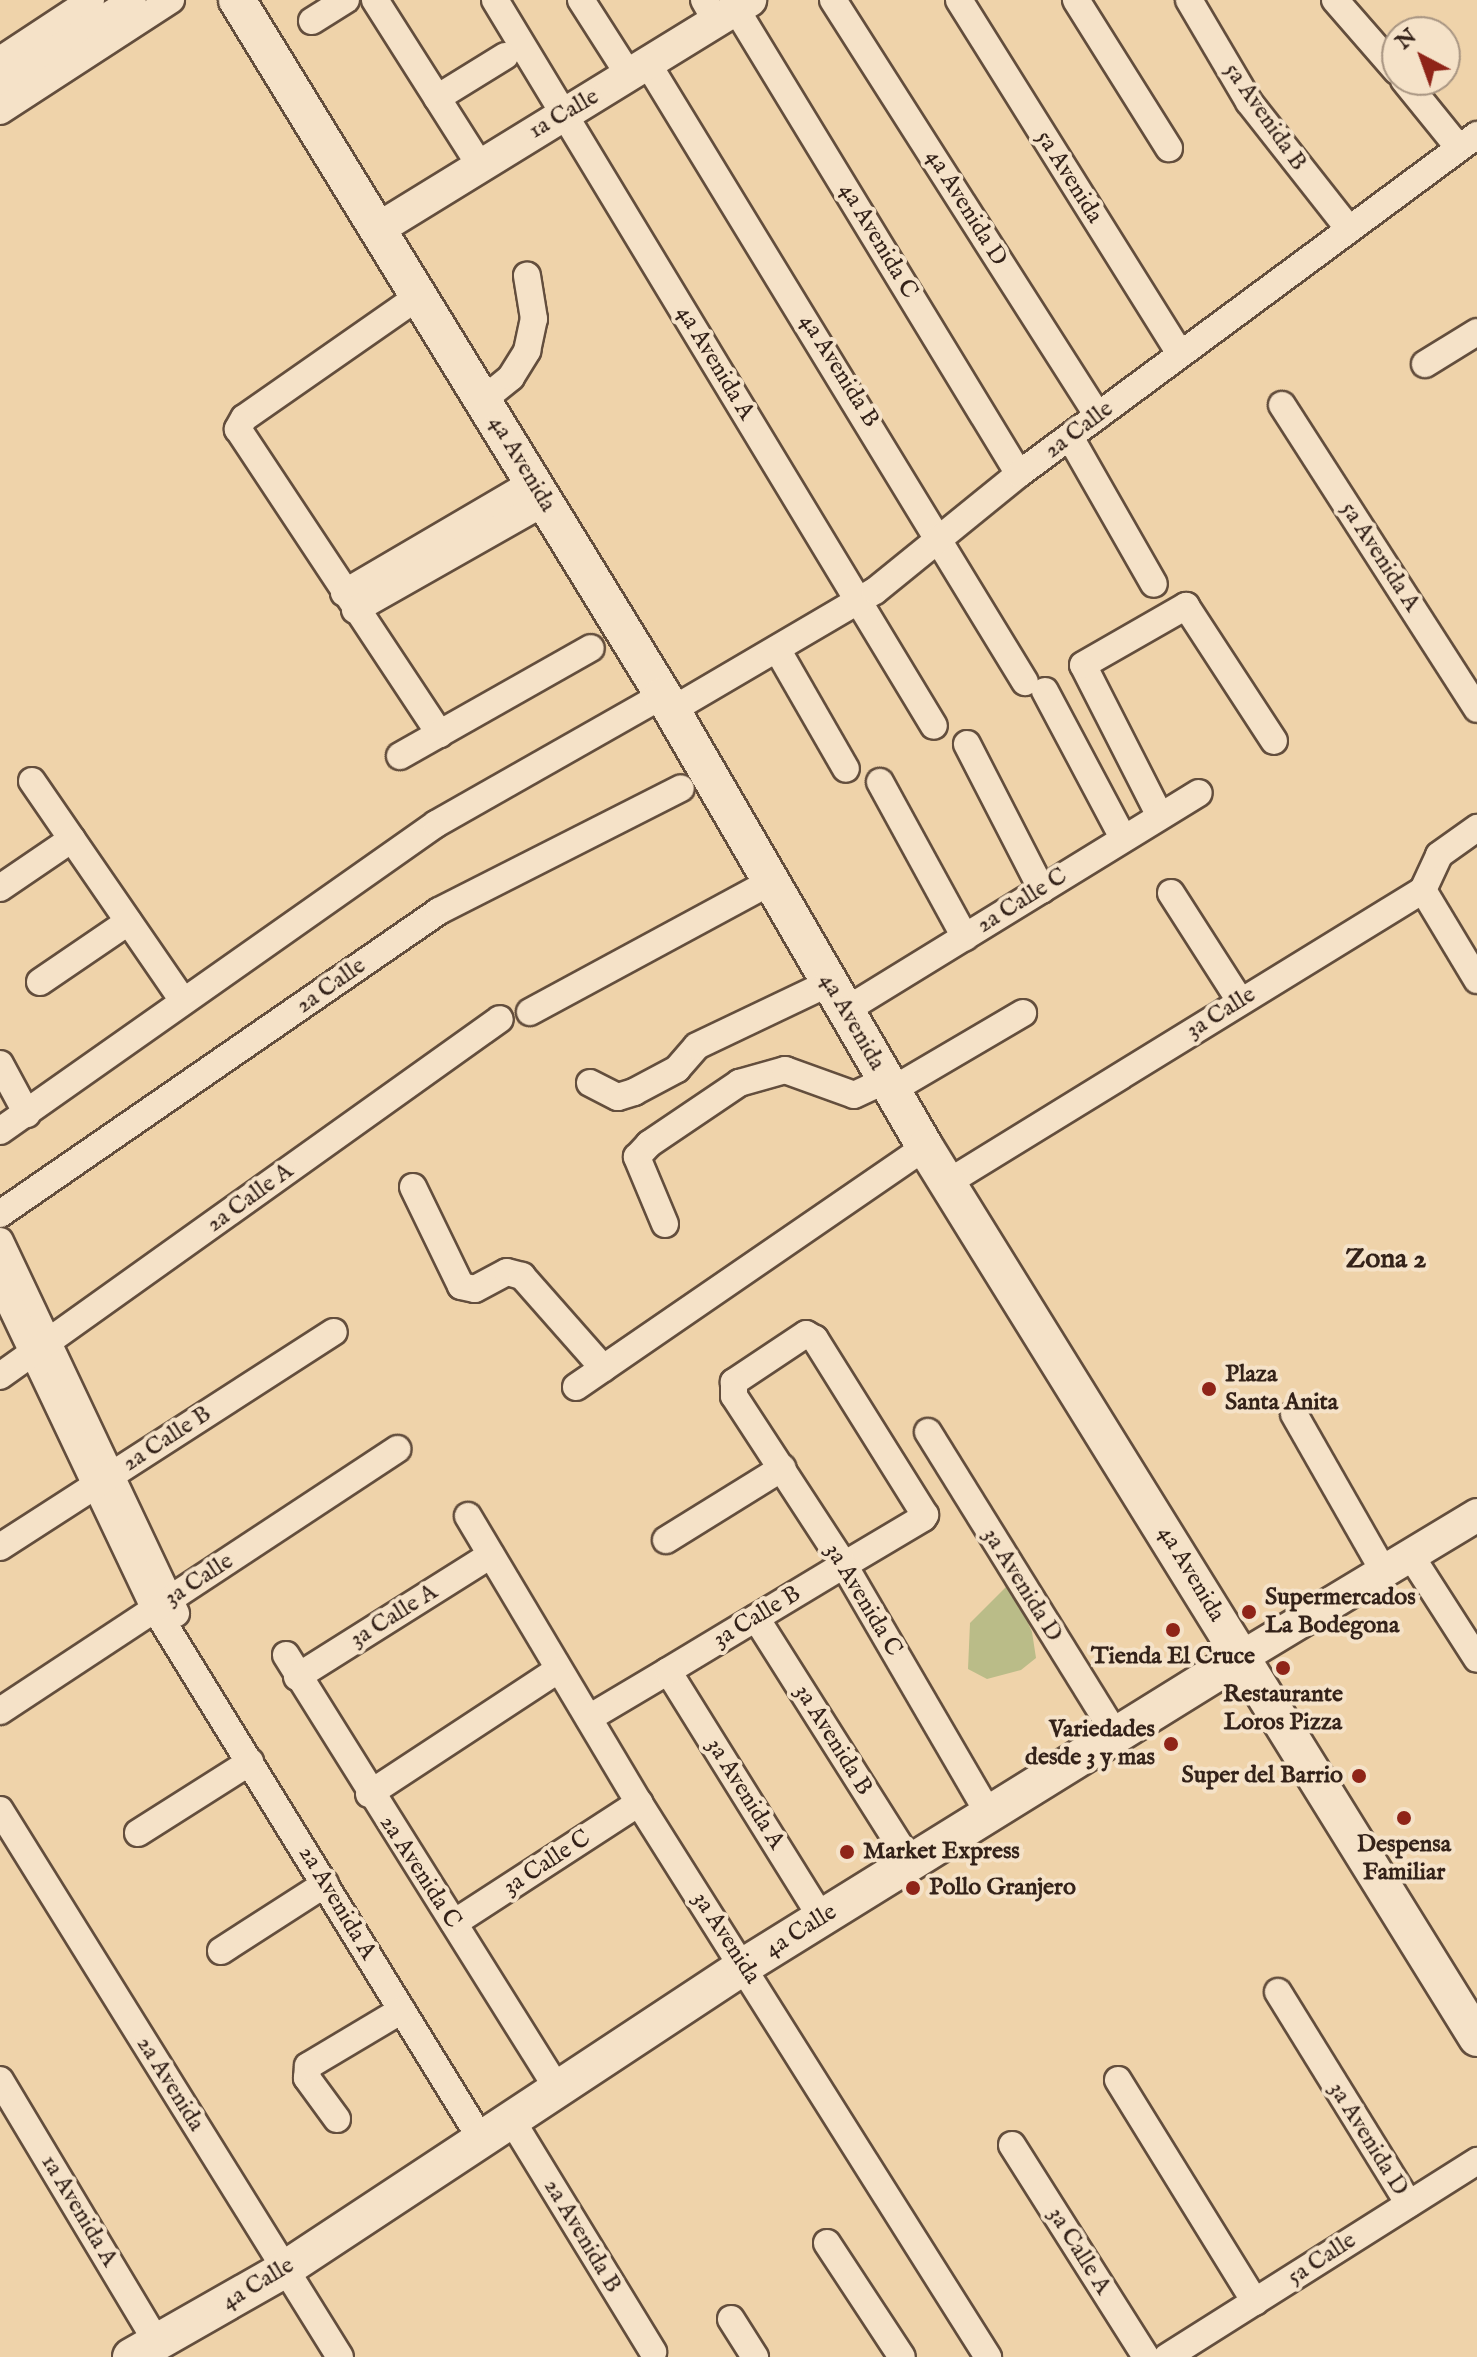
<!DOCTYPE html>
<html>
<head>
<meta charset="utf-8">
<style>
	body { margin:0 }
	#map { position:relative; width:1477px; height:2357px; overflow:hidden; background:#efd3aa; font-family:"IM FELL English",serif }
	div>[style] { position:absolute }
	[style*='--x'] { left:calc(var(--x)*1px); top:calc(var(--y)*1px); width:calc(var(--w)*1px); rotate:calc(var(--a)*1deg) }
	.green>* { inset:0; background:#babc88 }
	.roads { filter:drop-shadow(2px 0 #634e3d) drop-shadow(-2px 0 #634e3d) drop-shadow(0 2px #634e3d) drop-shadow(0 -2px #634e3d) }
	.minor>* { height:26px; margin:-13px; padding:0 13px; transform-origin:13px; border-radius:13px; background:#f5e2c8 }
	.tertiary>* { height:32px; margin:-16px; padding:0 16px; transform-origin:16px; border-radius:16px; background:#f5e2c8 }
	.secondary>* { height:36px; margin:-18px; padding:0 18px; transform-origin:18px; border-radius:18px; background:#f5e2c8 }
	.dots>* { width:22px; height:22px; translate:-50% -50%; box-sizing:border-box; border:4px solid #f5e2c8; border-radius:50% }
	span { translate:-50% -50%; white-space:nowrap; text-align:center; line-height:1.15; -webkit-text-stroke:8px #f5e2c8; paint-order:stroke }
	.street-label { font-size:24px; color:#342219 }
	.poi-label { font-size:24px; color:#342219; font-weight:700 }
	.left { translate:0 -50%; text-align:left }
	.right { translate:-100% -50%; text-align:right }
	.quarter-label { font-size:28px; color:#342219; font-weight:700 }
	.north { position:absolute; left:1381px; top:16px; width:80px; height:80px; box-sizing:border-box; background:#f5e2c8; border:2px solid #a89582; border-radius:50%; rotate:319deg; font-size:22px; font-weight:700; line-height:32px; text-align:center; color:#342219 }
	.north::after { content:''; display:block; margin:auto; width:28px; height:36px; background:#8f2418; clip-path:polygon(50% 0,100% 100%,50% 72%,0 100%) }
</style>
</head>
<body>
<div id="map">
	<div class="green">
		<i style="clip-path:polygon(1010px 1583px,1032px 1632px,1036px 1658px,1021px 1670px,987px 1679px,968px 1669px,970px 1623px)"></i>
	</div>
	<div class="roads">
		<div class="minor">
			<i style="--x:375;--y:0;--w:194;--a:57.6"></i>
			<i style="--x:495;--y:0;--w:848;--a:58.84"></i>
			<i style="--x:581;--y:0;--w:89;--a:57.4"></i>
			<i style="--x:704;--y:0;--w:24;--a:60"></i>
			<i style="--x:833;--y:0;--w:493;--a:57.5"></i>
			<i style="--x:959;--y:0;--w:417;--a:58"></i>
			<i style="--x:1076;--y:0;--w:175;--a:57.9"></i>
			<i style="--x:1189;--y:0;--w:118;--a:59.5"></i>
			<i style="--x:1249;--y:102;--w:162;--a:51.8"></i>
			<i style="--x:1335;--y:0;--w:94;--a:48.9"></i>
			<i style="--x:736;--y:9;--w:544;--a:58.68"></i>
			<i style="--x:312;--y:21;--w:40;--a:-32"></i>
			<i style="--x:0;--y:60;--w:109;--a:-33.4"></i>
			<i style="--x:648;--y:64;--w:724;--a:58.62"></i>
			<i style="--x:1404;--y:80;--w:87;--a:51"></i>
			<i style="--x:0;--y:84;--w:157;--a:-32.3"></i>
			<i style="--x:437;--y:98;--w:80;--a:-31.7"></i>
			<i style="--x:0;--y:111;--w:204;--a:-33"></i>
			<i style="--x:419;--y:296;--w:213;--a:145.1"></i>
			<i style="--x:244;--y:418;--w:13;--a:119"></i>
			<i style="--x:238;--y:429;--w:366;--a:56.5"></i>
			<i style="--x:1425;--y:364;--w:61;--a:-31.6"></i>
			<i style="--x:483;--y:400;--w:36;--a:-39"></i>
			<i style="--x:511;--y:377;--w:31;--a:-58"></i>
			<i style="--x:527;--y:351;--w:33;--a:-78"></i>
			<i style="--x:534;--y:319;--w:44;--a:-99.2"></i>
			<i style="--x:1282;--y:405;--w:361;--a:57.3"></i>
			<i style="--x:1070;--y:437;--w:169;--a:60.3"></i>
			<i style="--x:344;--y:593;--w:219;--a:-30.4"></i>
			<i style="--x:355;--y:610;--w:219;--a:-29.6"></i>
			<i style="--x:777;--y:649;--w:138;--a:60.1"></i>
			<i style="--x:1045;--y:691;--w:166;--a:62"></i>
			<i style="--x:672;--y:710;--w:235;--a:-30.4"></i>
			<i style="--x:875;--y:591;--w:186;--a:-39.1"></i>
			<i style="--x:1019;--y:474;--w:570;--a:-36.51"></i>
			<i style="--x:967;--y:744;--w:164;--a:62.8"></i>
			<i style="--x:400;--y:756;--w:219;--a:-29.5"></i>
			<i style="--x:32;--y:781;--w:265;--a:55.5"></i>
			<i style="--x:880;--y:782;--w:177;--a:61.3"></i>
			<i style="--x:1160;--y:816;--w:169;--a:-117"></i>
			<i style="--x:1083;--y:665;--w:119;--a:-29.8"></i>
			<i style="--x:1186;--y:606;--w:161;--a:56.9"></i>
			<i style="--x:0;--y:888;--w:87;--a:-34.2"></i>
			<i style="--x:1423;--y:890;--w:105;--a:59"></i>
			<i style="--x:1171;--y:893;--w:128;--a:57.4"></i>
			<i style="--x:40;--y:982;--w:107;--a:-34.3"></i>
			<i style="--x:846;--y:1010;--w:414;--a:-31.6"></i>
			<i style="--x:530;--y:1012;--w:275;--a:-28.4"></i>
			<i style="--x:0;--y:1064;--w:57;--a:61.6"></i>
			<i style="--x:590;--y:1083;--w:31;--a:27"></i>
			<i style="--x:618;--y:1097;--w:17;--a:-17"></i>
			<i style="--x:634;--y:1092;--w:49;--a:-28.1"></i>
			<i style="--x:677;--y:1069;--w:30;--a:-49"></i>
			<i style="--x:697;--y:1046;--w:146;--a:-25.5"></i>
			<i style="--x:892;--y:1090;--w:152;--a:-30.4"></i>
			<i style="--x:0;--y:1131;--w:533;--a:-35.15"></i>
			<i style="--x:436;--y:824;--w:261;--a:-29.6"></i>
			<i style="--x:947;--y:1183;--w:559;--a:-31.61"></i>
			<i style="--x:1423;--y:890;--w:38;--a:-65"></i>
			<i style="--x:1439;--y:855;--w:47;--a:-35.4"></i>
			<i style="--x:413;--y:1187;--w:110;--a:64.1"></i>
			<i style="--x:461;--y:1286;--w:14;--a:12"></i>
			<i style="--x:475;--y:1289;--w:36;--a:-28"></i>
			<i style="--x:507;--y:1272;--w:16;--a:15"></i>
			<i style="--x:522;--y:1276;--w:123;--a:48.6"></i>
			<i style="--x:0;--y:1214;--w:533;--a:-34.61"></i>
			<i style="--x:439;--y:911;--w:271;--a:-26.9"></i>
			<i style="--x:665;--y:1224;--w:73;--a:-112.7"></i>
			<i style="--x:637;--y:1157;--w:18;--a:-47"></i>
			<i style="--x:649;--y:1144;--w:109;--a:-34.1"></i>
			<i style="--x:739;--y:1083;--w:48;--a:-15.8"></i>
			<i style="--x:785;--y:1070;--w:73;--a:19.9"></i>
			<i style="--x:854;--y:1095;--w:35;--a:-25"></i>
			<i style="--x:0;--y:1241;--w:412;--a:64.7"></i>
			<i style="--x:0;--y:1283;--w:361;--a:64.6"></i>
			<i style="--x:155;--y:1609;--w:622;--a:58.4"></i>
			<i style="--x:0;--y:1376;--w:614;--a:-35.53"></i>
			<i style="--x:576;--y:1387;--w:424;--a:-34.5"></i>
			<i style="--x:1294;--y:1414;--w:182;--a:60.3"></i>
			<i style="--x:928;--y:1432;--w:359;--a:58.2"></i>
			<i style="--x:468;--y:1516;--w:334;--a:59.2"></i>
			<i style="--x:639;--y:1803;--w:655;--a:57.79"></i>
			<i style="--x:666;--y:1540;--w:137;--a:-31.8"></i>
			<i style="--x:0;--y:1547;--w:397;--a:-32.8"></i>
			<i style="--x:1411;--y:1556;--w:122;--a:57.3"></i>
			<i style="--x:756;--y:1618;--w:290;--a:57.7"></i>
			<i style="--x:286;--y:1655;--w:511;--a:57.96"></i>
			<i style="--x:668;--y:1671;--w:291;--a:58.1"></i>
			<i style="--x:297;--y:1677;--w:229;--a:-32.2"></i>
			<i style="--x:0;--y:1711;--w:476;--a:-33.4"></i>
			<i style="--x:589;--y:1718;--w:92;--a:-30.7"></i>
			<i style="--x:668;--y:1671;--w:205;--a:-31.1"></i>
			<i style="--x:844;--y:1565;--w:92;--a:-30.7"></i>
			<i style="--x:923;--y:1518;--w:4;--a:-56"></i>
			<i style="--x:925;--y:1515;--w:208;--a:-122"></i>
			<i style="--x:815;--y:1339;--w:10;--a:-151"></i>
			<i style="--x:806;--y:1334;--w:87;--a:146.3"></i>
			<i style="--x:734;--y:1382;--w:14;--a:90"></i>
			<i style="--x:734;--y:1396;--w:202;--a:56.9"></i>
			<i style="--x:844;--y:1565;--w:288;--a:59.8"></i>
			<i style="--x:369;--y:1794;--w:226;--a:-33.3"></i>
			<i style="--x:0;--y:1810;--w:644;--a:58.14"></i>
			<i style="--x:138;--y:1833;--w:133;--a:-32.4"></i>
			<i style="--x:454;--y:1923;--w:221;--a:-33"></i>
			<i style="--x:221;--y:1951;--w:124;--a:-32.8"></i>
			<i style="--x:1278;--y:1992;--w:249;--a:58.3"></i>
			<i style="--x:0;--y:2080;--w:305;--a:59.1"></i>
			<i style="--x:1118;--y:2080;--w:261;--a:58.3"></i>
			<i style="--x:337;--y:2119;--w:51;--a:-126.2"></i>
			<i style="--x:307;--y:2078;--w:12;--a:-85"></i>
			<i style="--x:308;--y:2066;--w:109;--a:-30.8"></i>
			<i style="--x:511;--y:2119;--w:273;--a:58.6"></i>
			<i style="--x:1012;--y:2145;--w:251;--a:57.7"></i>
			<i style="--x:827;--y:2243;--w:136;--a:56.7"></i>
			<i style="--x:731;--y:2319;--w:45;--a:57.7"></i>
			<i style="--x:1167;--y:2357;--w:367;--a:-32.3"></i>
		</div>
		<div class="tertiary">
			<i style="--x:378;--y:229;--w:437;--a:-31.6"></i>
			<i style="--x:1242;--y:1657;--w:275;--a:-31.1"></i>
		</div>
		<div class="secondary">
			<i style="--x:237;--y:0;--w:815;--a:58.49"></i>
			<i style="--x:663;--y:695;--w:522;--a:59.9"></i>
			<i style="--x:925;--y:1147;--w:1048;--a:58.22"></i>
			<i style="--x:131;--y:2357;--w:177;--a:-29.7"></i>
			<i style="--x:285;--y:2269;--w:550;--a:-33.43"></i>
			<i style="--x:744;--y:1966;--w:586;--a:-31.82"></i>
		</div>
	</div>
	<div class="dots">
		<i style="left:1209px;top:1389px;background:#8f2418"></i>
		<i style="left:1249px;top:1612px;background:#8f2418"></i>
		<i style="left:1173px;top:1630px;background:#8f2418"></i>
		<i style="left:1283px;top:1668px;background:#8f2418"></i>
		<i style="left:1171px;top:1744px;background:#8f2418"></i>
		<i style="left:1359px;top:1776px;background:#8f2418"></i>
		<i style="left:1404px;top:1818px;background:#8f2418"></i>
		<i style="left:847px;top:1852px;background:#8f2418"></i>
		<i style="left:913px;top:1888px;background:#8f2418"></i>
	</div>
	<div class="street-label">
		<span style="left:564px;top:114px;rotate:-30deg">1a Calle</span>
		<span style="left:1265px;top:117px;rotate:55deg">5a Avenida B</span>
		<span style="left:1069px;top:177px;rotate:58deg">5a Avenida</span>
		<span style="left:966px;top:208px;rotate:58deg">4a Avenida D</span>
		<span style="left:878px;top:241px;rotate:59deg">4a Avenida C</span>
		<span style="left:715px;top:363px;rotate:59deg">4a Avenida A</span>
		<span style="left:839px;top:371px;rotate:58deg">4a Avenida B</span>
		<span style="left:1079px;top:430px;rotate:-37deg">2a Calle</span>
		<span style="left:522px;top:464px;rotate:59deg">4a Avenida</span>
		<span style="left:1380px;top:557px;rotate:57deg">5a Avenida A</span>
		<span style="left:1022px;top:901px;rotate:-32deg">2a Calle C</span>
		<span style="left:331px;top:986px;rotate:-35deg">2a Calle</span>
		<span style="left:1221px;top:1013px;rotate:-32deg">3a Calle</span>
		<span style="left:852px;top:1022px;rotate:60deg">4a Avenida</span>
		<span style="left:250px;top:1198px;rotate:-36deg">2a Calle A</span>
		<span style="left:167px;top:1439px;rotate:-33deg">2a Calle B</span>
		<span style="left:1191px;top:1574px;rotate:59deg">4a Avenida</span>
		<span style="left:199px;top:1580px;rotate:-33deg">3a Calle</span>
		<span style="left:1022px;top:1585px;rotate:58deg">3a Avenida D</span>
		<span style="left:863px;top:1600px;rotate:59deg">3a Avenida C</span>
		<span style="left:394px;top:1616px;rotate:-32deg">3a Calle A</span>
		<span style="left:757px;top:1617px;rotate:-31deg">3a Calle B</span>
		<span style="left:833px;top:1740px;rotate:58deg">3a Avenida B</span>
		<span style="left:745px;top:1794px;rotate:58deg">3a Avenida A</span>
		<span style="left:547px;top:1863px;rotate:-33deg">3a Calle C</span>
		<span style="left:420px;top:1872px;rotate:57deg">2a Avenida C</span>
		<span style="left:337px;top:1903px;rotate:59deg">2a Avenida A</span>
		<span style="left:801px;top:1931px;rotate:-32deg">4a Calle</span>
		<span style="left:726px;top:1938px;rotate:57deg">3a Avenida</span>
		<span style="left:170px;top:2084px;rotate:58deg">2a Avenida</span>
		<span style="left:1368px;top:2139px;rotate:58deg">3a Avenida D</span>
		<span style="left:79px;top:2211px;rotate:59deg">1a Avenida A</span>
		<span style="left:582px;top:2236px;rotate:59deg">2a Avenida B</span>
		<span style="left:1079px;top:2251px;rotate:58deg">3a Calle A</span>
		<span style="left:1322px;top:2259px;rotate:-33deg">5a Calle</span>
		<span style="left:258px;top:2284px;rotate:-31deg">4a Calle</span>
	</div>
	<div class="poi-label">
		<span class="left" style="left:1225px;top:1389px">Plaza<br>Santa Anita</span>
		<span class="left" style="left:1265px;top:1612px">Supermercados<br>La Bodegona</span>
		<span style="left:1173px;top:1657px">Tienda El Cruce</span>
		<span style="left:1283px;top:1709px">Restaurante<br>Loros Pizza</span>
		<span class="right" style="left:1155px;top:1744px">Variedades<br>desde 3 y mas</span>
		<span class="right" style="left:1343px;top:1776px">Super del Barrio</span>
		<span style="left:1404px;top:1859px">Despensa<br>Familiar</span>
		<span class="left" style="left:863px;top:1852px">Market Express</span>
		<span class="left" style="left:929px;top:1888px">Pollo Granjero</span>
	</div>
	<div class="quarter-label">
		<span style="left:1386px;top:1260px">Zona 2</span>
	</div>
	<div class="north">N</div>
</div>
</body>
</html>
